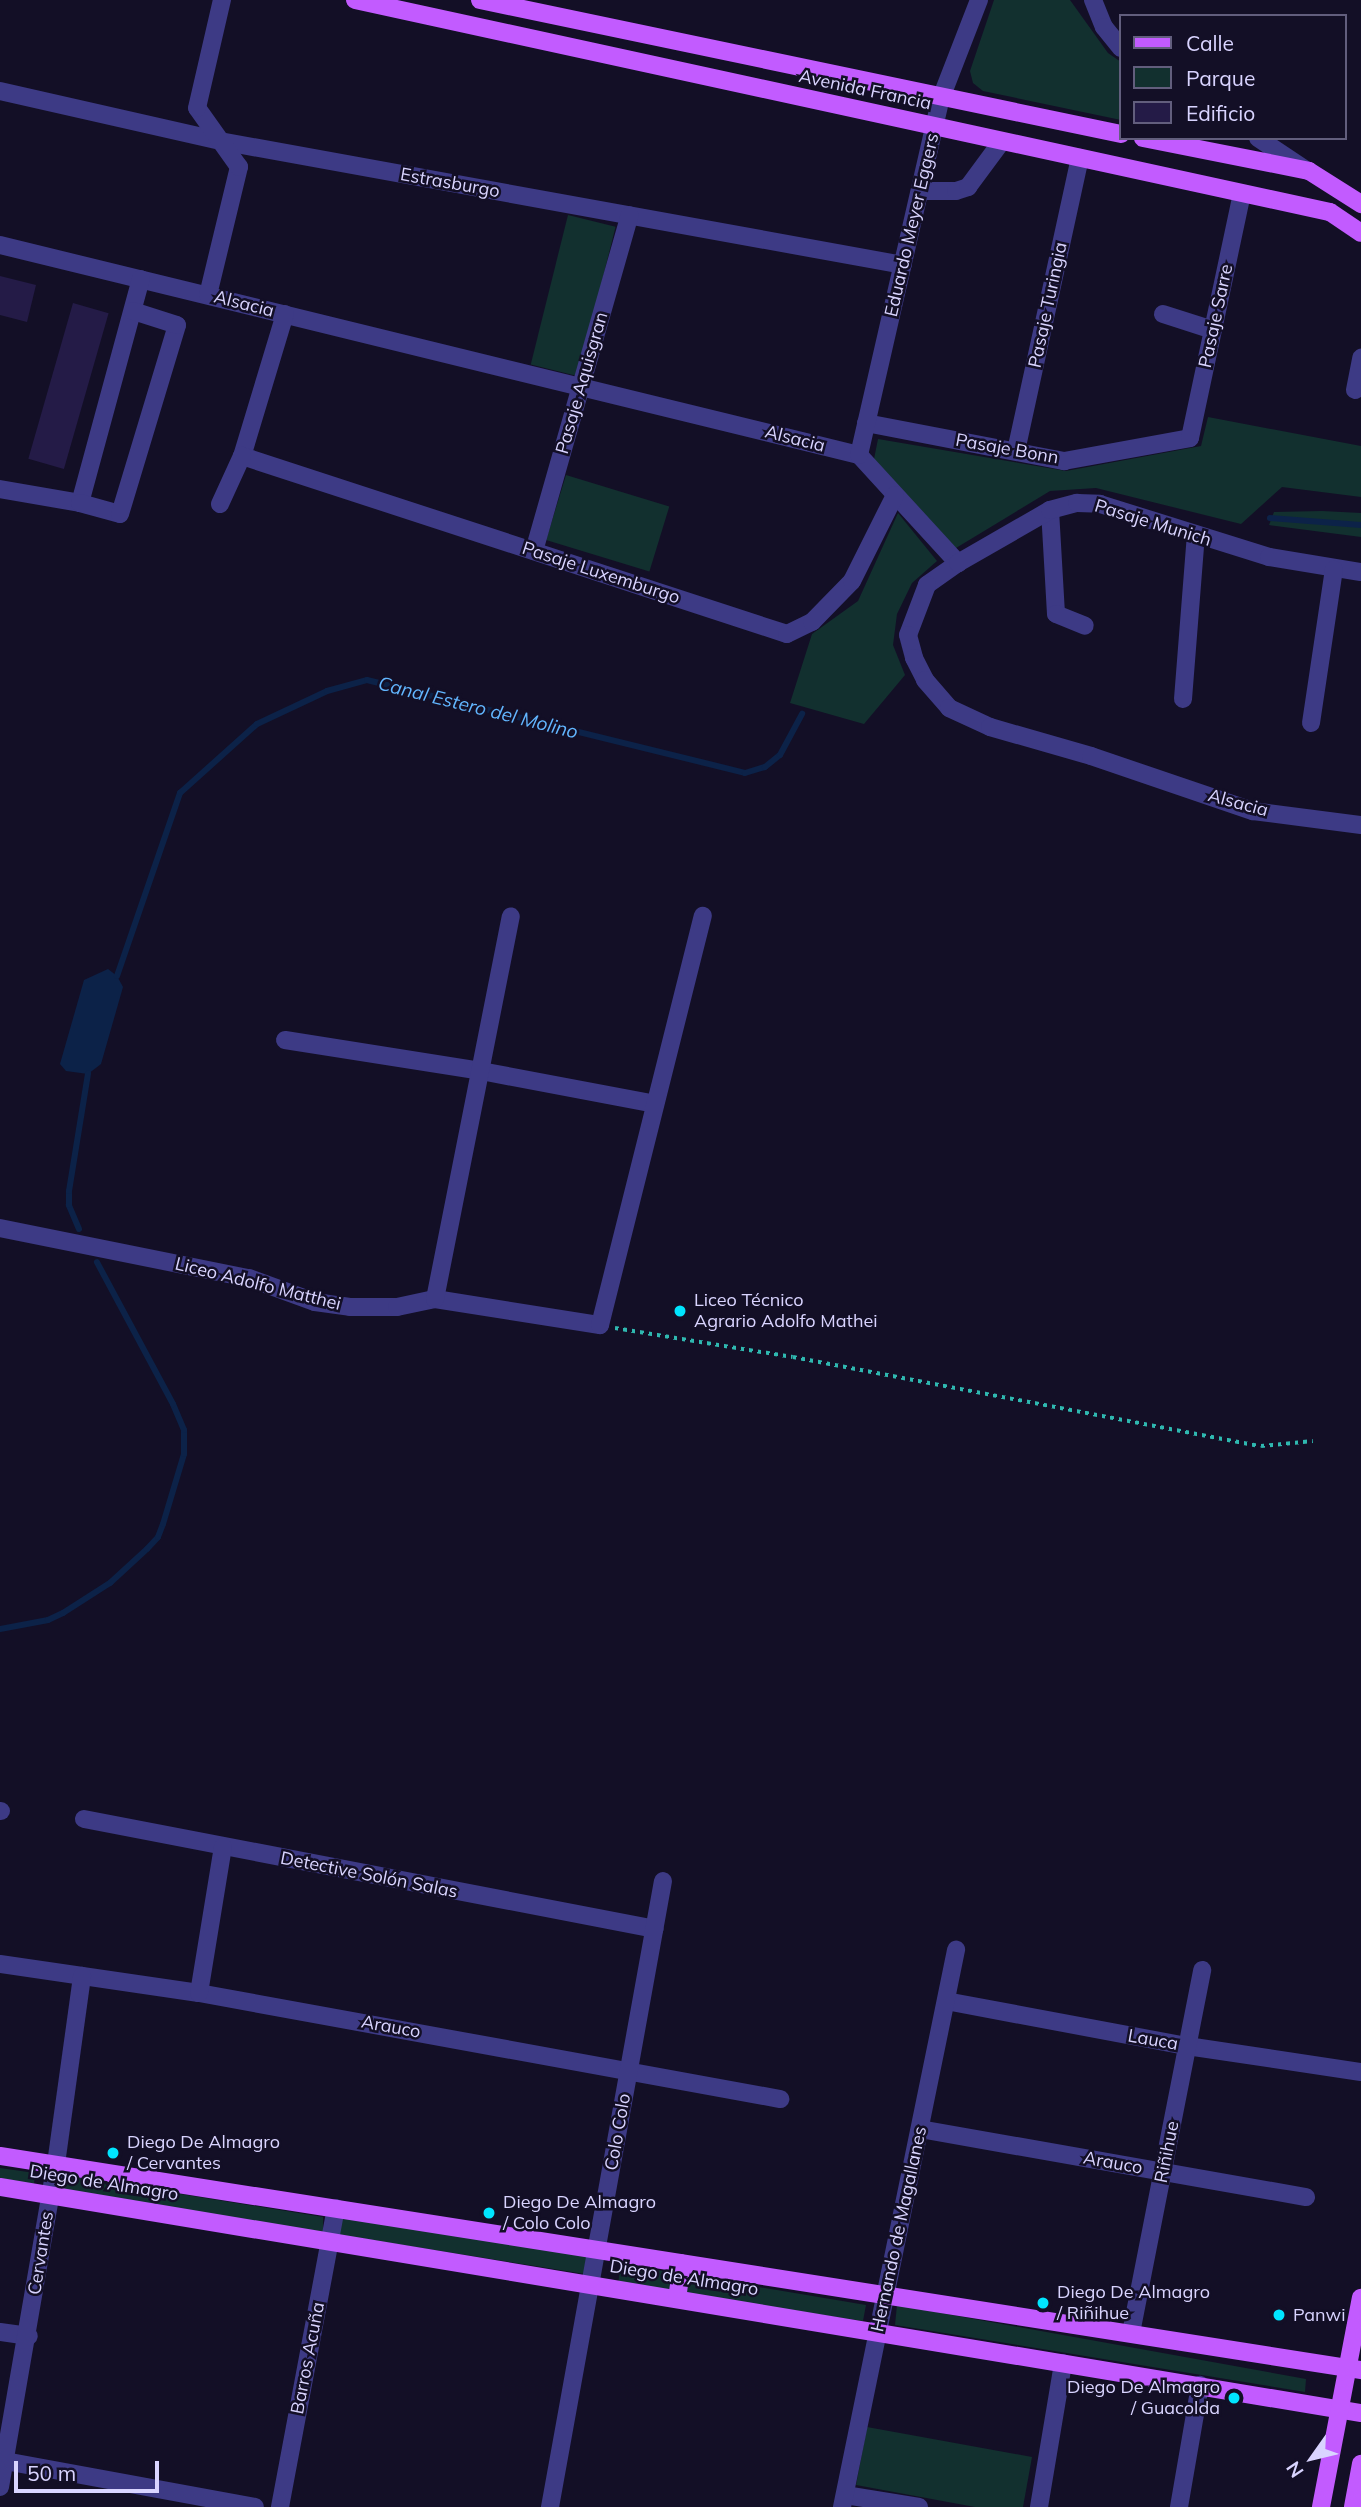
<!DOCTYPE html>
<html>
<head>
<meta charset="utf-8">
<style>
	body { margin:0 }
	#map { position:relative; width:1361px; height:2507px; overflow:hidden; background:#130f26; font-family:Mulish,sans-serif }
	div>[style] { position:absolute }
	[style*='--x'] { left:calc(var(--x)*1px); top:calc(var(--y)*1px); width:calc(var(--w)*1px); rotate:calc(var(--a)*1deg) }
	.green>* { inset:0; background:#12302f; transform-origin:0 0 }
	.water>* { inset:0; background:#0c2248 }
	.stream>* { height:6px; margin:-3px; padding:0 3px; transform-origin:3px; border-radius:3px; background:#0c2248 }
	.building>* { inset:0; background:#241b47; transform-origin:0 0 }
	.path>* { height:3.5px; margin-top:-1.75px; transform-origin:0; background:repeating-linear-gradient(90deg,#2fb8b0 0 3.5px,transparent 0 8.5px) }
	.minor>* { height:18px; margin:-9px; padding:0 9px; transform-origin:9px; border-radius:9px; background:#3d3a85 }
	.major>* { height:18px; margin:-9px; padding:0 9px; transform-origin:9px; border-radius:9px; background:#c25bff }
	.dots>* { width:19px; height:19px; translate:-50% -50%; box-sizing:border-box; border:4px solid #130f26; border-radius:50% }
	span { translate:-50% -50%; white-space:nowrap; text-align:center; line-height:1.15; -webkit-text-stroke:5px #130f26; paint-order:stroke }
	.street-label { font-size:18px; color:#d9d4ff }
	.poi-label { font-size:18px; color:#d9d4ff }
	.left { translate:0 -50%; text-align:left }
	.right { translate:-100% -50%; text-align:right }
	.water-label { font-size:19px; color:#62b6ff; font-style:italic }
	.legend { position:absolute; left:1119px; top:14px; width:228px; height:126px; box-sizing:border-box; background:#130f26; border:2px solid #625e7d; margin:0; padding:9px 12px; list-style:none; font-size:21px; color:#d9d4ff }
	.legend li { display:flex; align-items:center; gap:14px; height:35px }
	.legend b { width:35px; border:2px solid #625e7d }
	.north { position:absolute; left:1277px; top:2423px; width:70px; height:70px; -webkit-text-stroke:5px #130f26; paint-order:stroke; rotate:236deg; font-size:19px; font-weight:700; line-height:28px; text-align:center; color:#d9d4ff }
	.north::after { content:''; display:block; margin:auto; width:24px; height:32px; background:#d9d4ff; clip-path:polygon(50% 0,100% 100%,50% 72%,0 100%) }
	.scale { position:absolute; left:14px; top:2461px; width:145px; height:32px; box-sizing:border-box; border:4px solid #d9d4ff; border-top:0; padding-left:9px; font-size:21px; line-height:24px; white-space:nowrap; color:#d9d4ff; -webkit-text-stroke:5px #130f26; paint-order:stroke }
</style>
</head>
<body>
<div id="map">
	<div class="green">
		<i style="clip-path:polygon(994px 0,1070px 0,1108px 53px,1121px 62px,1121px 120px,983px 91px,973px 83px,970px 71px)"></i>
		<i style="left:568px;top:215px;width:49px;height:154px;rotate:14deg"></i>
		<i style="clip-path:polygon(1208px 417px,1361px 446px,1361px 497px,1282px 487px,1241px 524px,1096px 488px,1050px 491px,956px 548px,874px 459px,878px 439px,1066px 471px,1201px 446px)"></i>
		<i style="left:566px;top:475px;width:108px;height:68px;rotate:17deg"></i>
		<i style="clip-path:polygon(1322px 511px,1361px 513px,1361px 537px,1269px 525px,1274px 512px)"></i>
		<i style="clip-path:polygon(898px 513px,937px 561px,912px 583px,897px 614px,893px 645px,905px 675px,864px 724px,790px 703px,812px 634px,858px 601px)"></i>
		<i style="clip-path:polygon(0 2168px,35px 2173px,34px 2184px,0 2178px)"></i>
		<i style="clip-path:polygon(63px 2175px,323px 2217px,323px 2234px,62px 2189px)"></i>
		<i style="left:341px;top:2217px;width:250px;height:18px;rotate:9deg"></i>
		<i style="clip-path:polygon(621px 2264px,866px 2305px,863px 2321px,618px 2284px)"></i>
		<i style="clip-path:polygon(897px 2305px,1306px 2379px,1305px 2392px,895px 2325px)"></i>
		<i style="clip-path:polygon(867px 2427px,1032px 2457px,1023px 2507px,975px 2507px,856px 2485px)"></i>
	</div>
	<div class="water">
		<i style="clip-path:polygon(108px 969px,117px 976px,123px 987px,101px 1064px,88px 1074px,66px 1071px,60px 1064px,84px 980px)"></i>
	</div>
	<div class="stream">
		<i style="--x:1270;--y:518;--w:91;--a:4.4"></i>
		<i style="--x:117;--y:976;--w:194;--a:-71"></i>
		<i style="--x:180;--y:793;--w:103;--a:-41.9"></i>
		<i style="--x:257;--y:724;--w:77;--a:-25.2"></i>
		<i style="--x:327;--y:691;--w:41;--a:-15.4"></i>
		<i style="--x:367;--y:680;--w:389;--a:13.8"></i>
		<i style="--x:745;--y:773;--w:21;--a:-17"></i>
		<i style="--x:765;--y:767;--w:19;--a:-39"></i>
		<i style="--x:780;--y:755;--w:47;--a:-61.8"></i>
		<i style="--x:79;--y:1229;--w:26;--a:-113"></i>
		<i style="--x:69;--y:1205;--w:14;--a:-90"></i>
		<i style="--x:69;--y:1191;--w:119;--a:-80.8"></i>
		<i style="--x:0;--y:1629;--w:49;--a:-10.6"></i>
		<i style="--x:48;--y:1620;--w:17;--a:-25"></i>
		<i style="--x:63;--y:1613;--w:56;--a:-32.6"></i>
		<i style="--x:110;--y:1583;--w:50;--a:-42.6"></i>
		<i style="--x:147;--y:1549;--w:16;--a:-47"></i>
		<i style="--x:158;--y:1537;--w:14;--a:-69"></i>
		<i style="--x:163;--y:1524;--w:73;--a:-73.3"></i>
		<i style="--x:184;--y:1454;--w:24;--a:-90"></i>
		<i style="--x:184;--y:1430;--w:28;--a:-113"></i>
		<i style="--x:173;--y:1404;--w:161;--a:-118.2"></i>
	</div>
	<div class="building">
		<i style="clip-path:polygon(0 276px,36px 285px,27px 322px,0 315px)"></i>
		<i style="left:73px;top:303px;width:37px;height:162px;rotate:16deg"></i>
	</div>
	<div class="path">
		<i style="--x:615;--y:1328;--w:180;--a:9.3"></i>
		<i style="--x:793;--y:1357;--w:476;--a:10.8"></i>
		<i style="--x:1261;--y:1446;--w:52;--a:-5.5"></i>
	</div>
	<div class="minor">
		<i style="--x:1093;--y:0;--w:29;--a:68"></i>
		<i style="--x:1104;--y:27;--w:27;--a:51"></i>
		<i style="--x:0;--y:91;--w:226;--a:12.8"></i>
		<i style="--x:220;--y:141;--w:694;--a:10.29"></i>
		<i style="--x:1258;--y:138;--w:58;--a:33.7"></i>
		<i style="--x:920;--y:191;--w:36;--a:0"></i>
		<i style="--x:956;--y:191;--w:13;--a:-18"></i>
		<i style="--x:968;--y:187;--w:57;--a:-53.5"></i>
		<i style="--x:0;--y:245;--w:884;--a:13.74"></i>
		<i style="--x:859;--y:455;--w:147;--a:47.5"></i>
		<i style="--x:958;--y:563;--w:38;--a:145"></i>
		<i style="--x:927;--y:585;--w:53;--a:110.8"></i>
		<i style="--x:908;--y:635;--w:24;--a:75"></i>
		<i style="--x:914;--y:658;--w:25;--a:63"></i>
		<i style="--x:925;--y:680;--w:37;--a:49"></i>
		<i style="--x:949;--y:708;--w:45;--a:24.9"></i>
		<i style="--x:990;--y:727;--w:105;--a:16"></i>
		<i style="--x:1091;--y:756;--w:171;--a:18.8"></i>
		<i style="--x:1253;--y:811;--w:109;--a:7.4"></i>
		<i style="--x:208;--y:295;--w:132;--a:-76.4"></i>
		<i style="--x:239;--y:167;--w:72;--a:-125.4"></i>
		<i style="--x:197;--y:108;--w:111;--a:-77"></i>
		<i style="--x:285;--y:314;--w:148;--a:106.8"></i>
		<i style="--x:242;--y:456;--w:573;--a:18.09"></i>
		<i style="--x:787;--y:634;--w:28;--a:-26"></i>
		<i style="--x:812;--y:622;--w:57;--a:-45.7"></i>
		<i style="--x:852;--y:581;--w:96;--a:-63.4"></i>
		<i style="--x:1163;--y:314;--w:52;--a:17.7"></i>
		<i style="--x:1355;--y:390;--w:33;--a:-79"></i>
		<i style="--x:866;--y:423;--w:202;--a:10.9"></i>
		<i style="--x:1064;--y:461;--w:128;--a:-10.3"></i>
		<i style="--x:1190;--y:438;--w:250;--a:-78"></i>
		<i style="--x:1016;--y:451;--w:300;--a:-77.7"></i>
		<i style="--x:859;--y:455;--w:366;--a:-77.1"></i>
		<i style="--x:941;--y:98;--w:105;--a:-68.8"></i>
		<i style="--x:0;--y:489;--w:81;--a:9.9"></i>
		<i style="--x:80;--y:503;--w:232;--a:-74.8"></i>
		<i style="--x:80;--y:503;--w:41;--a:15.4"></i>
		<i style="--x:120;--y:514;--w:197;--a:-73.2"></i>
		<i style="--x:177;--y:325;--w:46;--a:-162.3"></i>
		<i style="--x:220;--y:504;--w:53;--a:-65.4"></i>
		<i style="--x:1050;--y:510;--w:104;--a:86.7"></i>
		<i style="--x:1056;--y:614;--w:31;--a:22"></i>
		<i style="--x:534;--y:551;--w:349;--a:-74.1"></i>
		<i style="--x:958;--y:563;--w:106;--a:-29.9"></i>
		<i style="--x:1050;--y:510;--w:28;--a:-15"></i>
		<i style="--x:1077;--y:503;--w:23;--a:2"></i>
		<i style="--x:1100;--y:504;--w:177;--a:17.4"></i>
		<i style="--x:1269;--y:557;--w:93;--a:9.3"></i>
		<i style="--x:1183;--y:699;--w:165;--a:-85.5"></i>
		<i style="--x:1311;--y:723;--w:155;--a:-81.5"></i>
		<i style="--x:285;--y:1040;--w:198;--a:9"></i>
		<i style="--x:481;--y:1071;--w:177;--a:10.7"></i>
		<i style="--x:0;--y:1228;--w:254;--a:11.4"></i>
		<i style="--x:249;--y:1278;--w:70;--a:20"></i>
		<i style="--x:315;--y:1302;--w:35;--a:8"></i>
		<i style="--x:350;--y:1307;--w:47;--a:0"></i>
		<i style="--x:397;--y:1307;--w:39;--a:-12"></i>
		<i style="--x:435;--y:1299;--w:167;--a:9"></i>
		<i style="--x:600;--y:1325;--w:422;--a:-75.9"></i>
		<i style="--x:435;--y:1299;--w:390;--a:-78.8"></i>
		<i style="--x:0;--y:1811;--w:1;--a:0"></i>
		<i style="--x:84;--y:1819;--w:581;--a:10.9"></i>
		<i style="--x:0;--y:1964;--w:201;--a:8.3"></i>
		<i style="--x:199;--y:1993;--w:591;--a:10.34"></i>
		<i style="--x:199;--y:1993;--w:148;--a:-80.7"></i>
		<i style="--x:946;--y:2001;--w:245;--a:10.6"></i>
		<i style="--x:1187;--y:2046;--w:176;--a:8.5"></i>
		<i style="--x:920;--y:2129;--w:392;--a:10"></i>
		<i style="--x:0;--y:2332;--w:29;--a:8"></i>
		<i style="--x:1131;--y:2333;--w:370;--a:-78.9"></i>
		<i style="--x:5;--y:2461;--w:254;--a:10.4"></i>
		<i style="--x:0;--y:2487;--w:328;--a:-80.2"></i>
		<i style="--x:56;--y:2164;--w:190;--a:-82.1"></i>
		<i style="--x:845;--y:2495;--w:75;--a:9.2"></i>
		<i style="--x:280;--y:2507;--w:304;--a:-79.4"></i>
		<i style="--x:550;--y:2507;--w:636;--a:-79.77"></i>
		<i style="--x:842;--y:2507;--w:569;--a:-78.43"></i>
		<i style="--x:1039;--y:2507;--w:146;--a:-80.5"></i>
		<i style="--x:1179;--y:2507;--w:124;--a:-80.2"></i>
	</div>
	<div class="major">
		<i style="--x:355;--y:0;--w:998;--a:12.27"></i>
		<i style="--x:1330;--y:212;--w:37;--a:34"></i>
		<i style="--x:480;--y:0;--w:655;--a:11.81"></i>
		<i style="--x:1143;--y:138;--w:169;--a:11.2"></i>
		<i style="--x:1309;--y:171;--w:62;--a:32.4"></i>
		<i style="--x:0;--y:2156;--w:1378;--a:8.94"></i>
		<i style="--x:0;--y:2187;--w:1380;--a:9.43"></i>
		<i style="--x:677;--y:2299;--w:36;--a:-82"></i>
		<i style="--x:1321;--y:2507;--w:213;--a:-79.2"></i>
		<i style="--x:1353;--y:2507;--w:44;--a:-79.5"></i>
	</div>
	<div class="dots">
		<i style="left:680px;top:1311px;background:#00e5ff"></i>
		<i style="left:113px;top:2153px;background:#00e5ff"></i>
		<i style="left:489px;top:2213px;background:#00e5ff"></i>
		<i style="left:1043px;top:2303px;background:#00e5ff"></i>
		<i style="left:1279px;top:2315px;background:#00e5ff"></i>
		<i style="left:1234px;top:2398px;background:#00e5ff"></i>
	</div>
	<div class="street-label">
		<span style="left:865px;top:90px;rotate:12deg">Avenida Francia</span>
		<span style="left:450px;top:183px;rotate:10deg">Estrasburgo</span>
		<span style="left:912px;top:225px;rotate:-77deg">Eduardo Meyer Eggers</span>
		<span style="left:244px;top:304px;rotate:14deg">Alsacia</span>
		<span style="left:1048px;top:305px;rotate:-78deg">Pasaje Turingia</span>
		<span style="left:1216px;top:316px;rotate:-78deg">Pasaje Sarre</span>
		<span style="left:582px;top:383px;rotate:-74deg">Pasaje Aquisgran</span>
		<span style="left:795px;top:439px;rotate:14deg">Alsacia</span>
		<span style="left:1007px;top:449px;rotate:10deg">Pasaje Bonn</span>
		<span style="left:1153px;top:523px;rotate:17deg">Pasaje Munich</span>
		<span style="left:601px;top:573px;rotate:18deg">Pasaje Luxemburgo</span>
		<span style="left:1238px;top:803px;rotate:15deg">Alsacia</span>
		<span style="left:258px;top:1284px;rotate:14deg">Liceo Adolfo Matthei</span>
		<span style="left:369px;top:1875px;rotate:11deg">Detective Solón Salas</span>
		<span style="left:391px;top:2027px;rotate:10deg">Arauco</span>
		<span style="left:1153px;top:2040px;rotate:10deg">Lauca</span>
		<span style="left:618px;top:2132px;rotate:-80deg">Colo Colo</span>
		<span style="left:1167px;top:2152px;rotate:-79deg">Riñihue</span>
		<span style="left:1113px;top:2163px;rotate:10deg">Arauco</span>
		<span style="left:104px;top:2183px;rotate:9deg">Diego de Almagro</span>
		<span style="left:899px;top:2229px;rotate:-78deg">Hernando de Magallanes</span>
		<span style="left:41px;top:2253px;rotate:-81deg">Cervantes</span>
		<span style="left:684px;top:2278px;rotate:9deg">Diego de Almagro</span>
		<span style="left:308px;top:2358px;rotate:-79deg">Barros Acuña</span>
	</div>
	<div class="poi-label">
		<span class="left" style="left:694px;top:1311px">Liceo Técnico<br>Agrario Adolfo Mathei</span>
		<span class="left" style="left:127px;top:2153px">Diego De Almagro<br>/ Cervantes</span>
		<span class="left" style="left:503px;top:2213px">Diego De Almagro<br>/ Colo Colo</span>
		<span class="left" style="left:1057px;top:2303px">Diego De Almagro<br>/ Riñihue</span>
		<span class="left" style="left:1293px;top:2315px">Panwi</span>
		<span class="right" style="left:1220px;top:2398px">Diego De Almagro<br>/ Guacolda</span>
	</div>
	<div class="water-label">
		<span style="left:478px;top:708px;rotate:14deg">Canal Estero del Molino</span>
	</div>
	<ul class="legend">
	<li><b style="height:9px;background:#c25bff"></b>Calle</li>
	<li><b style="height:19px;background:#12302f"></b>Parque</li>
	<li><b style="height:19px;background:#241b47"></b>Edificio</li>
	</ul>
	<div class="north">N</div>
	<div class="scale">50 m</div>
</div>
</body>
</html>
